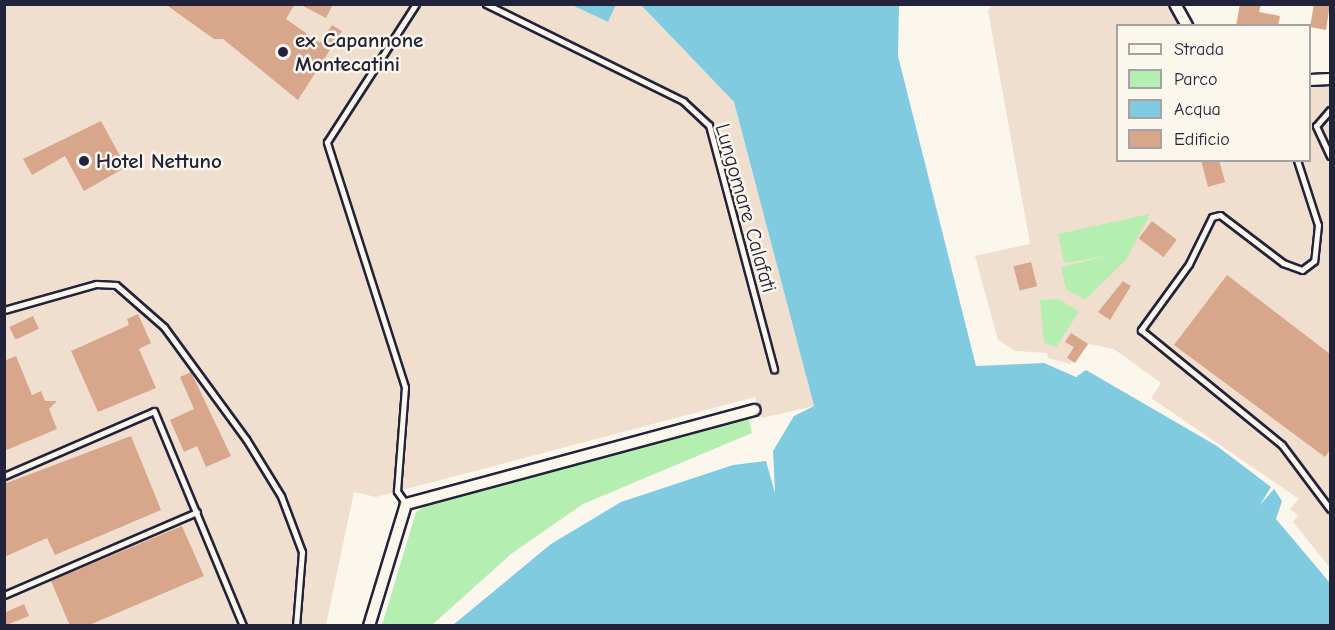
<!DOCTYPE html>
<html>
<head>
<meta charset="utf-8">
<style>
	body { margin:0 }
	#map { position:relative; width:1335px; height:630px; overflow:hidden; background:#fbf7ec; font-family:"Comic Neue",sans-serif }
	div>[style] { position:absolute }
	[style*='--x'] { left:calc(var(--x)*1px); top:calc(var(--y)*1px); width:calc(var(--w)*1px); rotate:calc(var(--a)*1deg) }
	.built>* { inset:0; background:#f0dfcf }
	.green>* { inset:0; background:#b5eeb1 }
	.water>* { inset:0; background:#81cbe1 }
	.building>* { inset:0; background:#d8a68b; transform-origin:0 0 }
	.roads { filter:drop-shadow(2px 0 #22223b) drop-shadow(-2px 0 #22223b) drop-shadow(0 2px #22223b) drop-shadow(0 -2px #22223b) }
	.lane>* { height:5px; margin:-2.5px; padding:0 2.5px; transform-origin:2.5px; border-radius:2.5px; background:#fbf7ec }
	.street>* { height:10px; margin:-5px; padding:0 5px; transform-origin:5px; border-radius:5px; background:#fbf7ec }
	.dots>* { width:16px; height:16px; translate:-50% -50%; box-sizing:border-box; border:3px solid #fbf7ec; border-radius:50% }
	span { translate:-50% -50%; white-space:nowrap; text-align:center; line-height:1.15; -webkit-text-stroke:5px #fbf7ec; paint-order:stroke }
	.poi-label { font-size:21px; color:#22223b; font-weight:700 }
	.left { translate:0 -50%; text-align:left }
	.street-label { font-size:21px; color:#22223b }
	.frame { position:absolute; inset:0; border:6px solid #22223b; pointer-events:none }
	.legend { position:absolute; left:1116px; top:24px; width:195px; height:138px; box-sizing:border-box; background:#fbf7ec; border:2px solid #a4a2a5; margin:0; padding:8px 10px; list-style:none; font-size:18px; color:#22223b }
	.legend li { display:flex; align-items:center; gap:12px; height:30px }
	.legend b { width:30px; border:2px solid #a4a2a5 }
</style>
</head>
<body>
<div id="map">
	<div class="built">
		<i style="clip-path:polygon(572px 4px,608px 22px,616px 5px,641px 5px,734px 102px,814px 406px,762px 418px,755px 397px,376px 497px,354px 492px,326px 625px,5px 625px,4px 5px)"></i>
		<i style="clip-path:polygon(992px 5px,1166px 5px,1178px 25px,1118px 26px,1118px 160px,1310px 160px,1310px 86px,1330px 85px,1330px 568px,1293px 522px,1298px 515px,1290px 509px,1299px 499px,1151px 398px,1161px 383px,1114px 349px,1089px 344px,1070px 364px,1048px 358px,1047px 353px,1015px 351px,998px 340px,975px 256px,1030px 244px,988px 11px)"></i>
	</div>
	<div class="green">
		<i style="clip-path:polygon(1150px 214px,1126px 260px,1085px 300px,1066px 289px,1061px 267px,1108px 256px,1064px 263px,1058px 234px)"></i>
		<i style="clip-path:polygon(1059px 299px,1079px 312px,1056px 347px,1044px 343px,1040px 300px)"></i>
		<i style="clip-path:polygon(749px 419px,752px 433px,583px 504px,511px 554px,432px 625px,382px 625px,416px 512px,425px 506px)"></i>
	</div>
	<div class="water">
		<i style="clip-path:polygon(572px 5px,616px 5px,608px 22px)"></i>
		<i style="clip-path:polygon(641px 5px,899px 5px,898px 56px,976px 366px,1044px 363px,1076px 377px,1086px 370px,1217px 446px,1271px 487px,1260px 505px,1274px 489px,1282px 501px,1276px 519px,1330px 583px,1330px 625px,453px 625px,551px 544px,621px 502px,733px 465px,766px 461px,775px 493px,773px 451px,794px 416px,814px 406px,734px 102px)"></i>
	</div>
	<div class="building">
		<i style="clip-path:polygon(165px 4px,295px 4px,286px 19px,320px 43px,332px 25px,342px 31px,298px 100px,223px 39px,214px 39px)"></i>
		<i style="clip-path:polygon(299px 4px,333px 4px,326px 18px)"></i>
		<i style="clip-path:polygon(1240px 4px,1261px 4px,1259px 12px,1280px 16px,1278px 26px,1236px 26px)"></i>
		<i style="clip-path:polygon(1314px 4px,1330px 4px,1326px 30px,1310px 27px)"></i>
		<i style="clip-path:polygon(101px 121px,126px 167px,84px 191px,65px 156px,32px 175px,23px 159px)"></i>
		<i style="clip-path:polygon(1201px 160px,1219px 160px,1225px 182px,1208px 187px)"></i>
		<i style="left:1152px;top:221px;width:31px;height:22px;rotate:37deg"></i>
		<i style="left:1031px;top:262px;width:25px;height:18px;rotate:76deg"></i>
		<i style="clip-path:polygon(1227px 275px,1330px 354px,1330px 450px,1325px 457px,1174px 345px)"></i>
		<i style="clip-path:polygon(1123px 281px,1131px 286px,1110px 320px,1098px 312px)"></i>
		<i style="clip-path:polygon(138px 314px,151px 343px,139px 349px,156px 388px,98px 412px,71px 351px,129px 325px,127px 319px)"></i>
		<i style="left:33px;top:316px;width:14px;height:26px;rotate:65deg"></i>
		<i style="clip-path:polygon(1071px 333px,1088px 344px,1075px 363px,1067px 358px,1074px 347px,1065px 342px)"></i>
		<i style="clip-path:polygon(16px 356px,32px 395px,41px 391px,45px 401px,57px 401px,49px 409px,57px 429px,4px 451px,4px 361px)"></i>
		<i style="clip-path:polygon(191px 372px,231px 456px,206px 467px,197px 446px,184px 452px,170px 420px,194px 409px,180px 377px)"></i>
		<i style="clip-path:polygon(131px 436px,161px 510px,55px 555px,47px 538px,4px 557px,4px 484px)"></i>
		<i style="clip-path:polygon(182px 526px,204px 576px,87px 626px,70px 626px,51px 581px)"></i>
		<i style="clip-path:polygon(24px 604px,29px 616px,4px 626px,4px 613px)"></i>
	</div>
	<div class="roads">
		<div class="lane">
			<i style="--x:486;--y:4;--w:220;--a:26.2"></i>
			<i style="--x:683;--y:101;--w:35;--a:43"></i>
			<i style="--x:709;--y:125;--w:253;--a:75.1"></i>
			<i style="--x:1330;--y:110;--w:21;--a:131"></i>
			<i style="--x:1316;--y:126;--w:33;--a:65"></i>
			<i style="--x:1297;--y:160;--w:68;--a:72.1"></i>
			<i style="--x:1318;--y:225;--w:36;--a:96"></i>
			<i style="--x:1314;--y:261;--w:15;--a:143"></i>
			<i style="--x:1302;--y:270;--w:20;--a:-160"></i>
			<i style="--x:1283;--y:263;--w:79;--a:-142.7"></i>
			<i style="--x:1220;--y:215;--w:8;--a:166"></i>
			<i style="--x:1212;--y:217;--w:52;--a:116.1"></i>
			<i style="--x:1189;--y:264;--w:82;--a:126"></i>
			<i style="--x:1141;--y:330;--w:182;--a:39.2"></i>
			<i style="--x:1282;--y:445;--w:80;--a:53.1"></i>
			<i style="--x:4;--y:310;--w:96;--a:-15.8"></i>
			<i style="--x:96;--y:284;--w:20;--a:3"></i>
			<i style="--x:116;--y:285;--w:64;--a:41.2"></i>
			<i style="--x:164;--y:327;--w:139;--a:53.8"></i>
			<i style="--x:246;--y:439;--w:67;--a:58.4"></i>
			<i style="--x:281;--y:496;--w:60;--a:69.4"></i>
			<i style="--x:302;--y:552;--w:74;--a:94.6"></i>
			<i style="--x:4;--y:476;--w:163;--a:-23.4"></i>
			<i style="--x:154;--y:411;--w:233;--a:67.5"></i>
			<i style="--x:406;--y:504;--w:16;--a:-125"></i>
			<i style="--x:397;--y:491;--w:104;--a:-85.6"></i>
			<i style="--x:405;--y:387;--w:257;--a:-107.7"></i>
			<i style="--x:327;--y:142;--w:164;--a:-57.2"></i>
			<i style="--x:4;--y:595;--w:210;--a:-23.3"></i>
		</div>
		<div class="street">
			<i style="--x:1175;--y:4;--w:25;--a:61"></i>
			<i style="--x:1310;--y:80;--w:20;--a:-3"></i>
			<i style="--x:369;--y:626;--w:127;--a:-73.1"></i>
			<i style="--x:406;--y:504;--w:361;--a:-15.1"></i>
		</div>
	</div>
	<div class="dots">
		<i style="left:283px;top:52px;background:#22223b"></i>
		<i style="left:84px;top:161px;background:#22223b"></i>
	</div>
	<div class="poi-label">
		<span class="left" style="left:295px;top:52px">ex Capannone<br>Montecatini</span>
		<span class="left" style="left:96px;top:161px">Hotel Nettuno</span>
	</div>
	<div class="street-label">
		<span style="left:746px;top:208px;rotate:74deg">Lungomare Calafati</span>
	</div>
	<div class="frame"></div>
	<ul class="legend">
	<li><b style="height:8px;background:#fbf7ec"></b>Strada</li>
	<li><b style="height:16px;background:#b5eeb1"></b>Parco</li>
	<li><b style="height:16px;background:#81cbe1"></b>Acqua</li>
	<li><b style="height:16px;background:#d8a68b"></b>Edificio</li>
	</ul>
</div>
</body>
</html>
